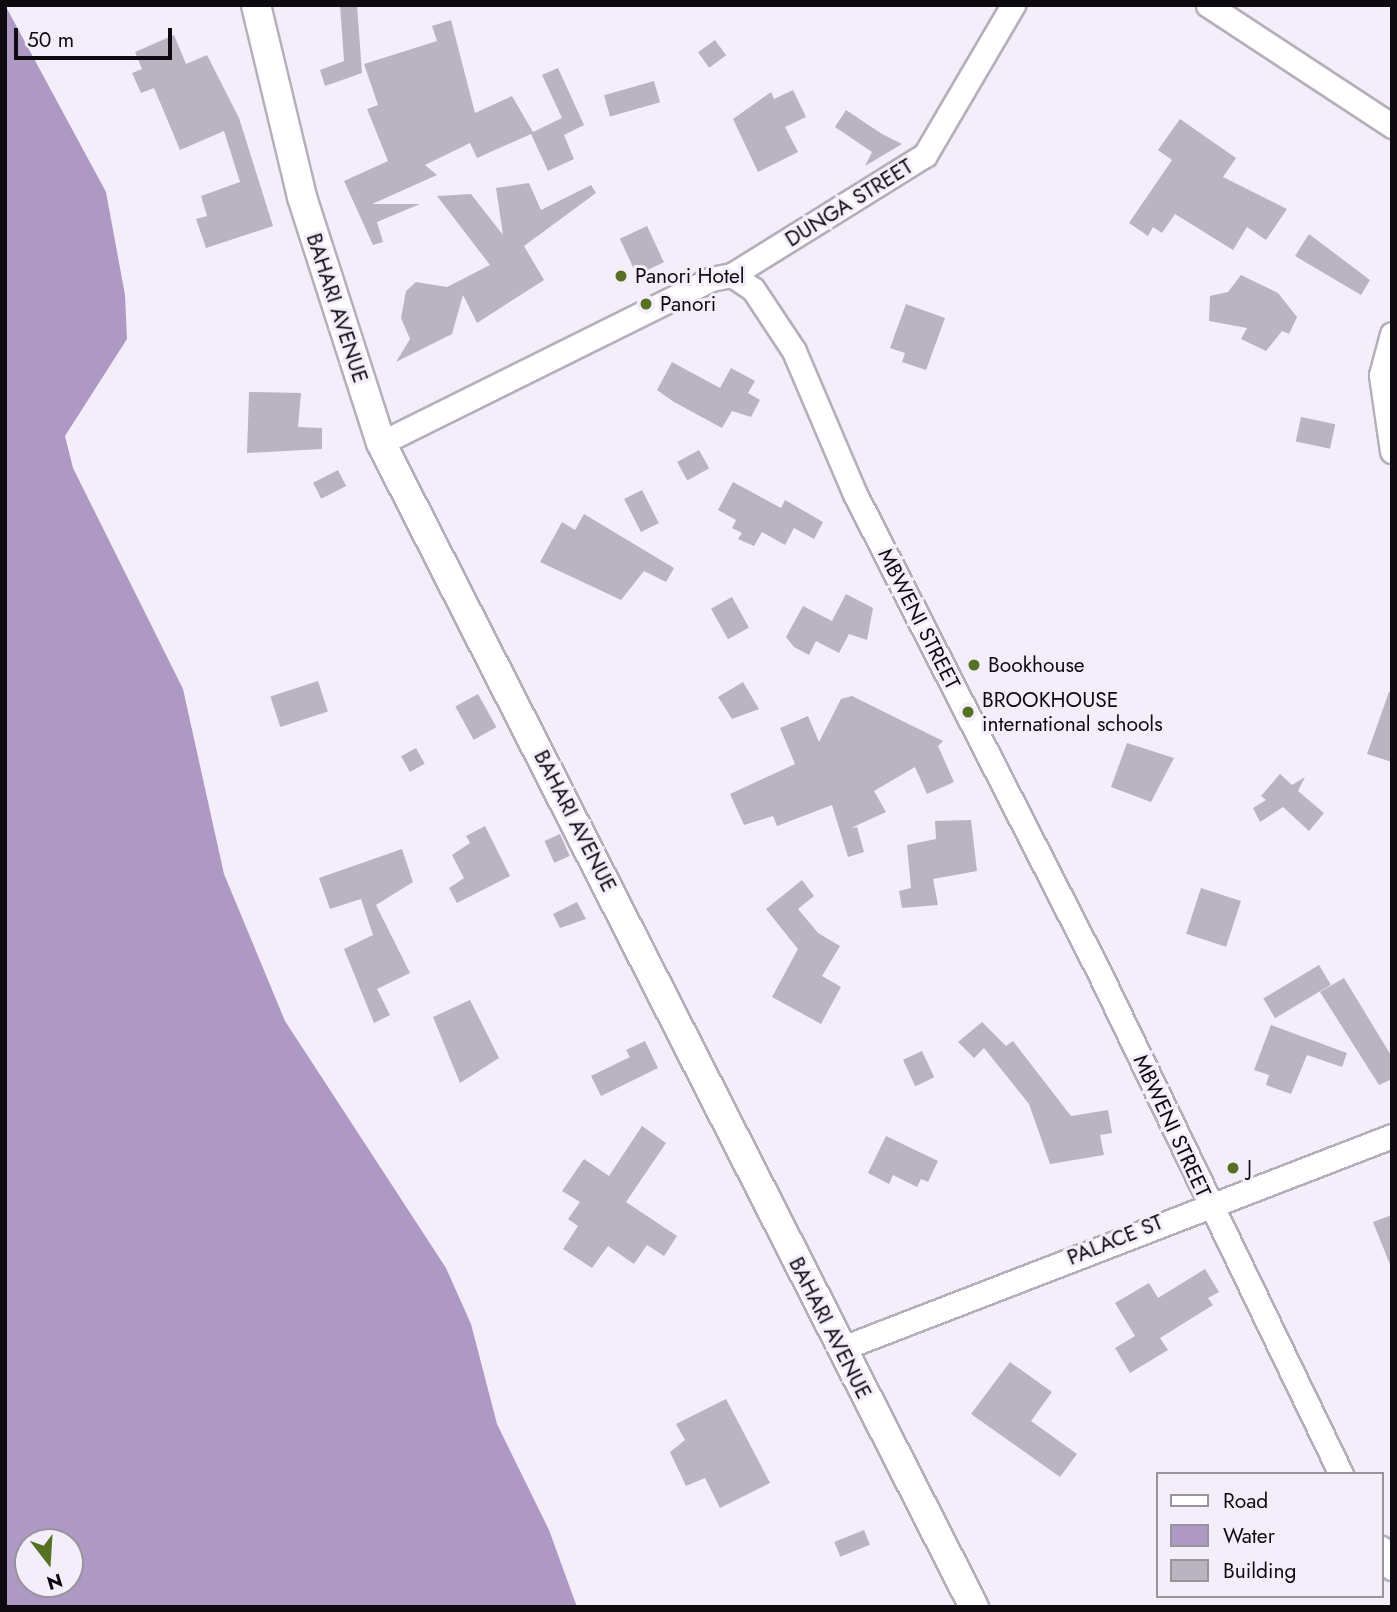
<!DOCTYPE html>
<html>
<head>
<meta charset="utf-8">
<style>
	body { margin:0 }
	#map { position:relative; width:1397px; height:1612px; overflow:hidden; background:#f4eefb; font-family:Jost,sans-serif }
	div>[style] { position:absolute }
	[style*='--x'] { left:calc(var(--x)*1px); top:calc(var(--y)*1px); width:calc(var(--w)*1px); rotate:calc(var(--a)*1deg) }
	.water>* { inset:0; background:#ad99c3 }
	.building>* { inset:0; background:#b9b4c0; transform-origin:0 0 }
	.roads { filter:drop-shadow(2px 0 #b5afbb) drop-shadow(-2px 0 #b5afbb) drop-shadow(0 2px #b5afbb) drop-shadow(0 -2px #b5afbb) }
	.minor>* { height:23px; margin:-11.5px; padding:0 11.5px; transform-origin:11.5px; border-radius:11.5px; background:#fff }
	.tertiary>* { height:28px; margin:-14px; padding:0 14px; transform-origin:14px; border-radius:14px; background:#fff }
	.dots>* { width:19px; height:19px; translate:-50% -50%; box-sizing:border-box; border:4px solid #f4eefb; border-radius:50% }
	span { translate:-50% -50%; white-space:nowrap; text-align:center; line-height:1.15; -webkit-text-stroke:6px #f4eefb; paint-order:stroke }
	.street-label { font-size:21px; color:#0d0b0f }
	.poi-label { font-size:21px; color:#0d0b0f }
	.left { translate:0 -50%; text-align:left }
	.frame { position:absolute; inset:0; border:7px solid #0d0b0f; pointer-events:none }
	.legend { position:absolute; left:1156px; top:1472px; width:228px; height:126px; box-sizing:border-box; background:#f4eefb; border:2px solid #98939d; margin:0; padding:9px 12px; list-style:none; font-size:21px; color:#0d0b0f }
	.legend li { display:flex; align-items:center; gap:14px; height:35px }
	.legend b { width:35px; border:2px solid #98939d }
	.north { position:absolute; left:14px; top:1528px; width:70px; height:70px; box-sizing:border-box; background:#f4eefb; border:2px solid #98939d; border-radius:50%; rotate:163deg; font-size:19px; font-weight:700; line-height:28px; text-align:center; color:#0d0b0f }
	.north::after { content:''; display:block; margin:auto; width:24px; height:32px; background:#577124; clip-path:polygon(50% 0,100% 100%,50% 72%,0 100%) }
	.scale { position:absolute; left:14px; top:28px; width:158px; height:32px; box-sizing:border-box; border:4px solid #0d0b0f; border-top:0; padding-left:9px; font-size:21px; line-height:24px; white-space:nowrap; color:#0d0b0f; -webkit-text-stroke:5px #f4eefb; paint-order:stroke }
</style>
</head>
<body>
<div id="map">
	<div class="water">
		<i style="clip-path:polygon(evenodd,5px 5px,106px 192px,125px 295px,127px 339px,65px 436px,73px 468px,183px 689px,224px 874px,285px 1021px,446px 1268px,471px 1324px,497px 1424px,549px 1530px,577px 1607px,5px 1607px,5px 5px,28px 1542px,70px 1542px,70px 1584px,28px 1584px,28px 1542px)"></i>
	</div>
	<div class="building">
		<i style="clip-path:polygon(340px 5px,357px 5px,362px 73px,325px 86px,320px 70px,344px 61px)"></i>
		<i style="clip-path:polygon(451px 20px,475px 113px,512px 96px,533px 132px,562px 118px,542px 75px,558px 68px,584px 125px,564px 135px,574px 159px,548px 171px,531px 134px,477px 158px,470px 143px,425px 165px,437px 175px,372px 204px,420px 204px,377px 222px,383px 242px,373px 245px,344px 181px,388px 161px,367px 109px,378px 105px,364px 64px,437px 41px,432px 26px)"></i>
		<i style="clip-path:polygon(174px 35px,186px 64px,207px 55px,239px 118px,273px 226px,206px 248px,196px 219px,207px 216px,201px 196px,240px 182px,224px 131px,180px 150px,154px 88px,141px 93px,132px 73px,142px 69px,135px 52px)"></i>
		<i style="left:715px;top:40px;width:19px;height:21px;rotate:54deg"></i>
		<i style="left:654px;top:81px;width:22px;height:52px;rotate:74deg"></i>
		<i style="clip-path:polygon(793px 90px,806px 117px,785px 127px,798px 152px,758px 172px,733px 119px,771px 92px,774px 99px)"></i>
		<i style="clip-path:polygon(846px 110px,882px 134px,902px 144px,865px 166px,872px 152px,835px 127px)"></i>
		<i style="clip-path:polygon(1180px 119px,1236px 158px,1223px 177px,1287px 209px,1266px 240px,1247px 227px,1233px 250px,1175px 214px,1162px 233px,1153px 227px,1148px 236px,1129px 223px,1172px 160px,1158px 150px)"></i>
		<i style="clip-path:polygon(529px 183px,541px 210px,591px 185px,596px 193px,524px 246px,544px 280px,477px 323px,463px 295px,452px 334px,396px 362px,410px 339px,401px 318px,406px 291px,416px 282px,447px 287px,490px 265px,437px 196px,471px 194px,503px 235px,496px 188px)"></i>
		<i style="left:647px;top:226px;width:40px;height:30px;rotate:65deg"></i>
		<i style="clip-path:polygon(1309px 234px,1370px 280px,1361px 295px,1295px 256px)"></i>
		<i style="clip-path:polygon(1241px 275px,1278px 293px,1297px 317px,1289px 334px,1282px 331px,1266px 351px,1241px 339px,1247px 328px,1209px 321px,1210px 296px,1228px 292px)"></i>
		<i style="clip-path:polygon(906px 304px,945px 318px,926px 370px,902px 362px,905px 353px,890px 348px)"></i>
		<i style="clip-path:polygon(672px 362px,720px 388px,731px 368px,755px 381px,748px 393px,760px 400px,751px 417px,732px 411px,722px 428px,674px 402px,657px 390px)"></i>
		<i style="clip-path:polygon(249px 392px,301px 393px,298px 427px,322px 428px,322px 449px,247px 453px)"></i>
		<i style="left:1301px;top:417px;width:35px;height:25px;rotate:12deg"></i>
		<i style="left:699px;top:450px;width:21px;height:25px;rotate:61deg"></i>
		<i style="left:338px;top:470px;width:18px;height:28px;rotate:63deg"></i>
		<i style="clip-path:polygon(733px 482px,781px 508px,785px 500px,823px 522px,814px 539px,794px 528px,785px 545px,762px 532px,754px 546px,738px 539px,742px 533px,732px 528px,736px 520px,718px 510px)"></i>
		<i style="left:642px;top:490px;width:37px;height:20px;rotate:63deg"></i>
		<i style="clip-path:polygon(584px 514px,674px 568px,666px 582px,644px 571px,621px 600px,540px 562px,562px 522px,575px 530px)"></i>
		<i style="clip-path:polygon(846px 594px,873px 608px,867px 640px,849px 634px,839px 653px,816px 641px,809px 655px,794px 647px,786px 637px,803px 606px,832px 621px)"></i>
		<i style="left:732px;top:597px;width:35px;height:24px;rotate:61deg"></i>
		<i style="left:318px;top:681px;width:32px;height:50px;rotate:72deg"></i>
		<i style="clip-path:polygon(743px 682px,759px 709px,732px 719px,718px 697px)"></i>
		<i style="clip-path:polygon(1389px 692px,1392px 692px,1392px 762px,1367px 754px)"></i>
		<i style="left:478px;top:694px;width:38px;height:26px;rotate:61deg"></i>
		<i style="clip-path:polygon(852px 696px,943px 741px,938px 746px,954px 782px,927px 794px,915px 767px,874px 791px,886px 812px,851px 828px,857px 827px,864px 852px,848px 857px,832px 805px,777px 826px,773px 816px,744px 825px,730px 794px,795px 764px,780px 728px,808px 716px,819px 742px,841px 699px)"></i>
		<i style="clip-path:polygon(1127px 743px,1174px 758px,1151px 802px,1111px 787px)"></i>
		<i style="left:416px;top:748px;width:18px;height:17px;rotate:61deg"></i>
		<i style="clip-path:polygon(1280px 774px,1292px 785px,1305px 777px,1298px 791px,1324px 813px,1309px 831px,1283px 807px,1260px 822px,1253px 808px,1266px 800px,1261px 796px)"></i>
		<i style="clip-path:polygon(971px 820px,977px 871px,933px 879px,938px 905px,902px 908px,899px 891px,911px 888px,907px 845px,936px 839px,935px 821px)"></i>
		<i style="clip-path:polygon(485px 826px,510px 876px,457px 903px,449px 888px,464px 878px,452px 855px,470px 843px,466px 836px)"></i>
		<i style="left:560px;top:834px;width:24px;height:17px;rotate:66deg"></i>
		<i style="clip-path:polygon(402px 849px,413px 882px,376px 905px,410px 973px,377px 989px,390px 1015px,374px 1023px,344px 949px,373px 935px,361px 899px,330px 909px,319px 878px)"></i>
		<i style="clip-path:polygon(802px 880px,814px 896px,798px 909px,818px 933px,840px 946px,822px 976px,841px 987px,821px 1024px,772px 997px,798px 949px,766px 909px)"></i>
		<i style="left:1201px;top:888px;width:42px;height:48px;rotate:18deg"></i>
		<i style="clip-path:polygon(577px 902px,586px 919px,560px 928px,553px 914px)"></i>
		<i style="left:1319px;top:965px;width:23px;height:65px;rotate:59deg"></i>
		<i style="clip-path:polygon(1344px 978px,1392px 1057px,1392px 1079px,1379px 1085px,1320px 992px)"></i>
		<i style="clip-path:polygon(470px 1000px,499px 1058px,460px 1083px,433px 1017px)"></i>
		<i style="clip-path:polygon(982px 1022px,1006px 1046px,1013px 1041px,1071px 1116px,1108px 1110px,1112px 1133px,1100px 1135px,1104px 1155px,1050px 1164px,1029px 1104px,984px 1048px,974px 1058px,958px 1042px)"></i>
		<i style="clip-path:polygon(1271px 1025px,1347px 1053px,1342px 1067px,1307px 1055px,1291px 1094px,1266px 1085px,1269px 1075px,1254px 1070px)"></i>
		<i style="clip-path:polygon(645px 1041px,658px 1068px,601px 1096px,591px 1076px,630px 1057px,626px 1050px)"></i>
		<i style="left:922px;top:1051px;width:29px;height:21px;rotate:65deg"></i>
		<i style="clip-path:polygon(642px 1126px,666px 1143px,626px 1202px,677px 1236px,664px 1256px,647px 1245px,634px 1264px,608px 1246px,592px 1268px,563px 1249px,578px 1226px,568px 1219px,580px 1202px,562px 1191px,584px 1159px,609px 1176px)"></i>
		<i style="clip-path:polygon(886px 1136px,938px 1161px,928px 1182px,921px 1179px,917px 1187px,893px 1175px,889px 1184px,868px 1173px)"></i>
		<i style="clip-path:polygon(1392px 1215px,1392px 1267px,1391px 1267px,1373px 1222px)"></i>
		<i style="clip-path:polygon(1205px 1269px,1219px 1292px,1208px 1298px,1213px 1305px,1160px 1338px,1168px 1350px,1130px 1373px,1115px 1348px,1135px 1336px,1115px 1303px,1149px 1283px,1158px 1298px)"></i>
		<i style="clip-path:polygon(1010px 1362px,1052px 1392px,1031px 1421px,1077px 1454px,1060px 1477px,971px 1414px)"></i>
		<i style="clip-path:polygon(726px 1399px,770px 1483px,720px 1508px,705px 1478px,686px 1486px,670px 1452px,685px 1440px,676px 1424px)"></i>
		<i style="left:864px;top:1530px;width:16px;height:32px;rotate:68deg"></i>
	</div>
	<div class="roads">
		<div class="minor">
			<i style="--x:1208;--y:5;--w:220;--a:33.3"></i>
			<i style="--x:732;--y:275;--w:227;--a:-31.9"></i>
			<i style="--x:925;--y:155;--w:174;--a:-59.6"></i>
			<i style="--x:1392;--y:334;--w:42;--a:105"></i>
			<i style="--x:1381;--y:375;--w:77;--a:81.8"></i>
			<i style="--x:381;--y:443;--w:369;--a:-26.4"></i>
			<i style="--x:711;--y:279;--w:21;--a:-11"></i>
			<i style="--x:732;--y:275;--w:25;--a:34"></i>
			<i style="--x:753;--y:289;--w:74;--a:56.5"></i>
			<i style="--x:794;--y:351;--w:155;--a:66.9"></i>
			<i style="--x:855;--y:494;--w:534;--a:62.96"></i>
			<i style="--x:1098;--y:970;--w:560;--a:64.26"></i>
			<i style="--x:840;--y:1349;--w:592;--a:-21.1"></i>
			<i style="--x:1381;--y:1548;--w:23;--a:61"></i>
		</div>
		<div class="tertiary">
			<i style="--x:256;--y:5;--w:197;--a:76.5"></i>
			<i style="--x:302;--y:197;--w:258;--a:72.2"></i>
			<i style="--x:381;--y:443;--w:1306;--a:63"></i>
		</div>
	</div>
	<div class="dots">
		<i style="left:621px;top:276px;background:#577124"></i>
		<i style="left:646px;top:304px;background:#577124"></i>
		<i style="left:974px;top:665px;background:#577124"></i>
		<i style="left:968px;top:712px;background:#577124"></i>
		<i style="left:1233px;top:1168px;background:#577124"></i>
	</div>
	<div class="street-label">
		<span style="left:849px;top:203px;rotate:-32deg">DUNGA STREET</span>
		<span style="left:337px;top:308px;rotate:72deg">BAHARI AVENUE</span>
		<span style="left:919px;top:619px;rotate:63deg">MBWENI STREET</span>
		<span style="left:575px;top:821px;rotate:63deg">BAHARI AVENUE</span>
		<span style="left:1172px;top:1126px;rotate:65deg">MBWENI STREET</span>
		<span style="left:1115px;top:1240px;rotate:-22deg">PALACE ST</span>
		<span style="left:830px;top:1328px;rotate:63deg">BAHARI AVENUE</span>
	</div>
	<div class="poi-label">
		<span class="left" style="left:635px;top:276px">Panori Hotel</span>
		<span class="left" style="left:660px;top:304px">Panori</span>
		<span class="left" style="left:988px;top:665px">Bookhouse</span>
		<span class="left" style="left:982px;top:712px">BROOKHOUSE<br>international schools</span>
		<span class="left" style="left:1247px;top:1168px">J</span>
	</div>
	<div class="frame"></div>
	<ul class="legend">
	<li><b style="height:9px;background:#fff"></b>Road</li>
	<li><b style="height:19px;background:#ad99c3"></b>Water</li>
	<li><b style="height:19px;background:#b9b4c0"></b>Building</li>
	</ul>
	<div class="north">N</div>
	<div class="scale">50 m</div>
</div>
</body>
</html>
